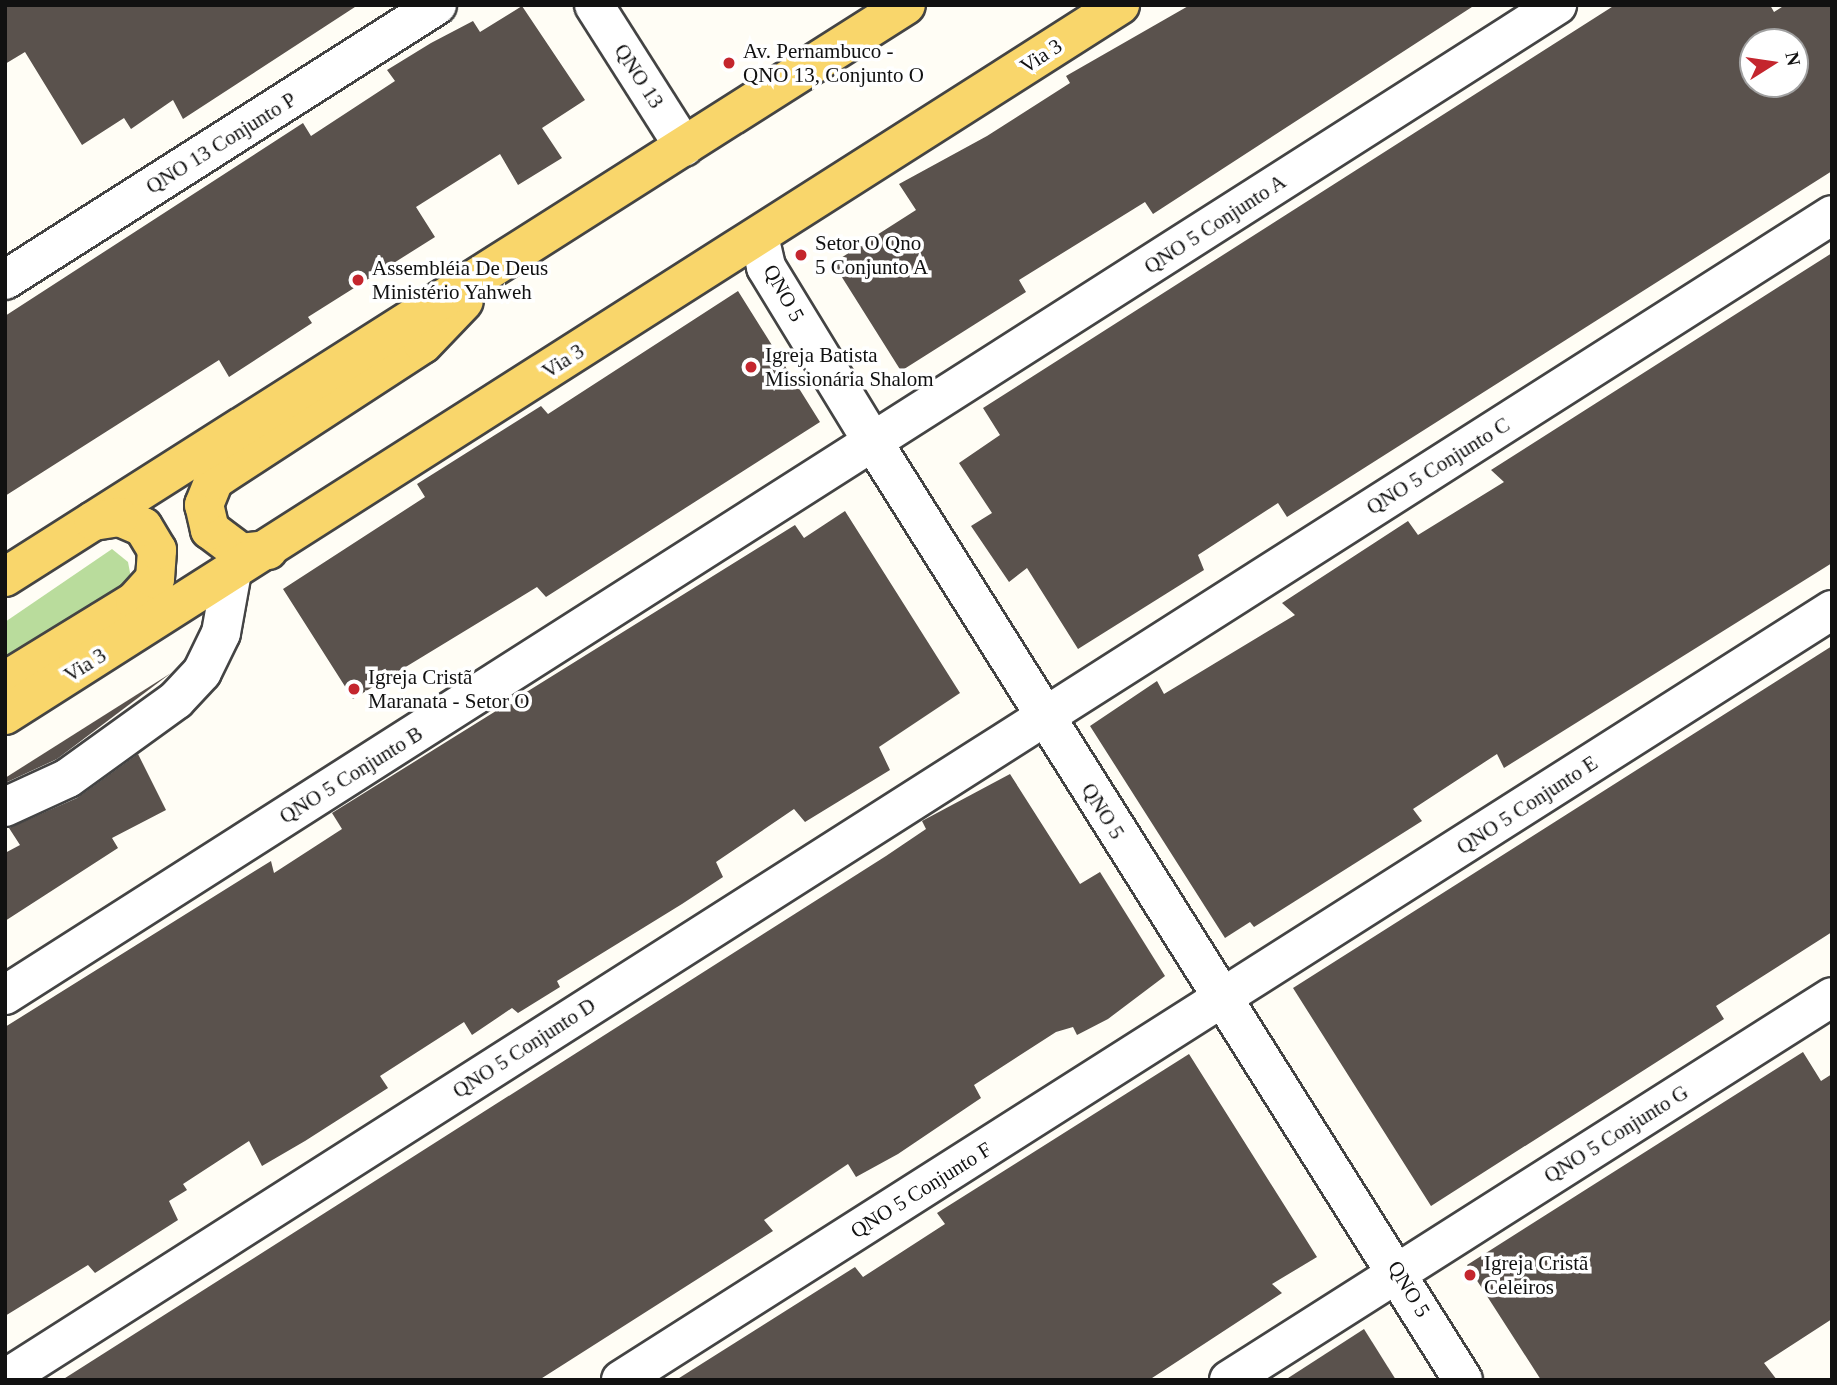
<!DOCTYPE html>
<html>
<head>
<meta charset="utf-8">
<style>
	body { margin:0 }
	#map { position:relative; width:1837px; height:1385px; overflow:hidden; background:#fffdf5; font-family:"Times New Roman",serif }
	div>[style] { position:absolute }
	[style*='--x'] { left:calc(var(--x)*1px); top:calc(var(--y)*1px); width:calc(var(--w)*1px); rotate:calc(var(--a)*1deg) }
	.forest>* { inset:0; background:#b9dc9c }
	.building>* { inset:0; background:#5a524d }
	.roads { filter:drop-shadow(2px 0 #444) drop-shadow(-2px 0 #444) drop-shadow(0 2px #444) drop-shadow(0 -2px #444) }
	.minor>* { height:38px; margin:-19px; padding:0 19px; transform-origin:19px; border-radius:19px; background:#fff }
	.major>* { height:38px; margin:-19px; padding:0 19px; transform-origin:19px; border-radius:19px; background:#f9d66b }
	.dots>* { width:19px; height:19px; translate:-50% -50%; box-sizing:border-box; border:4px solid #fff; border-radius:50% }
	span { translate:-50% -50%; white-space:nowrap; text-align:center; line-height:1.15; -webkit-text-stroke:7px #fff; paint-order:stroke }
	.poi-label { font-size:21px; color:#111 }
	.left { translate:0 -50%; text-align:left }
	.street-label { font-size:21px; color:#111 }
	.frame { position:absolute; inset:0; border:7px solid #111; pointer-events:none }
	.north { position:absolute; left:1739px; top:28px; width:70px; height:70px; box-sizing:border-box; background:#fff; border:2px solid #a0a0a0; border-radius:50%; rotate:78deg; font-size:19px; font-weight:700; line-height:28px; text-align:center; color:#111 }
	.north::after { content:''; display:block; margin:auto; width:24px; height:32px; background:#c4262e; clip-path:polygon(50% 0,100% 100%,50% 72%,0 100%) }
</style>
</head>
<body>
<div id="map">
	<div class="forest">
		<i style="clip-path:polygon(112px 549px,128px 562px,132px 583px,5px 662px,5px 622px)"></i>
	</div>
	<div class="building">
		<i style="clip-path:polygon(5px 5px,358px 5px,183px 119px,173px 100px,131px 129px,124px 118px,82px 145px,25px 52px,5px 64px)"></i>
		<i style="clip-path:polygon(1190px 5px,1475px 5px,1153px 214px,1145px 202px,1019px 280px,1026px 292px,901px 371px,833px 263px,916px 210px,899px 184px,987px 136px,1070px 83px,1066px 76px)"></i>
		<i style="clip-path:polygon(evenodd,1615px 5px,1770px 5px,1774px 12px,1785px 5px,1832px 5px,1832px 171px,1287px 517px,1278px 503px,1198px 555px,1204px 570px,1078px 649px,1027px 568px,1009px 582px,971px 526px,992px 513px,959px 463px,1000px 435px,983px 408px,1615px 5px,1753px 42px,1795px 42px,1795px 84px,1753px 84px,1753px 42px)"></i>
		<i style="clip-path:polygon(522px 6px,585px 100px,542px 128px,562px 158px,518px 185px,500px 154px,416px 207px,435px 237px,308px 317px,312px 323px,229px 377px,219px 360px,5px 496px,5px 316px,303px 123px,311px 136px,395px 81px,387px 70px,431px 43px,473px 21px,480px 32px)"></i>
		<i style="clip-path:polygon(1832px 253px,1832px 563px,1504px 768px,1497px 754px,1413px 809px,1422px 821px,1254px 927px,1250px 922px,1225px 938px,1090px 726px,1157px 681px,1164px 694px,1295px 615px,1282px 603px,1408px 521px,1418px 535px,1504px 482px,1491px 470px)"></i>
		<i style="clip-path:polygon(738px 291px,820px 422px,546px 597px,537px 587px,353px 699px,283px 589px,425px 497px,417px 484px,541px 406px,548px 414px)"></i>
		<i style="clip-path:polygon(845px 511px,960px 693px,879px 747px,890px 770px,805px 822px,794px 809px,716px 862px,723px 877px,682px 904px,557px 981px,560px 987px,518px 1013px,512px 1008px,472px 1035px,464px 1022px,380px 1076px,388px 1088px,305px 1141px,262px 1166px,249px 1141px,183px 1184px,187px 1190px,169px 1201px,178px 1220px,95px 1273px,88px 1265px,5px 1316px,5px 1027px,271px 861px,274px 873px,342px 829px,332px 813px,795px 525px,804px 538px)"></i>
		<i style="clip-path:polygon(1832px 646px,1832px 932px,1716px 1006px,1724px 1019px,1431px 1206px,1293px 988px)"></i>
		<i style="clip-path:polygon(171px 673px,57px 759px,5px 783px,5px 778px)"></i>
		<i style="clip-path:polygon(138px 754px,166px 810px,112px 838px,118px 848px,5px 921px,5px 853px,20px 845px,9px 828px,77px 798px)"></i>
		<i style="clip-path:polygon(1010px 774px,1080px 884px,1100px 872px,1165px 976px,1108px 1019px,1077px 1035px,1073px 1027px,1056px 1032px,974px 1085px,981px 1098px,898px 1154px,856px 1177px,848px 1164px,764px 1220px,773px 1231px,539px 1380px,62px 1380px,886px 856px,926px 829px,922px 821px)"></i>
		<i style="clip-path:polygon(1803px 1052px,1821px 1081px,1832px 1074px,1832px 1319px,1764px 1363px,1777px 1380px,1541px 1380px,1467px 1265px)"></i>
		<i style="clip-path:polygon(1189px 1054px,1317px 1257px,1272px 1284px,1282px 1293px,1149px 1380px,676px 1380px,855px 1267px,863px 1277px,945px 1224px,937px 1213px)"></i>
		<i style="clip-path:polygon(1364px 1329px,1396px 1380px,1285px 1380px)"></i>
	</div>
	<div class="roads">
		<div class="minor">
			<i style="--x:594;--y:5;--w:168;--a:57.6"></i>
			<i style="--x:759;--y:236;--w:32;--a:77"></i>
			<i style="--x:766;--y:267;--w:205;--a:58.6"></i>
			<i style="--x:873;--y:442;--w:1108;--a:57.83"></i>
			<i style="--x:5;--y:280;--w:512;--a:-32.48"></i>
			<i style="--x:5;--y:807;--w:69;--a:-24.7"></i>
			<i style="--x:68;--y:778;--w:133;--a:-35.8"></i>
			<i style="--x:176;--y:700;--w:38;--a:-47"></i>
			<i style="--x:202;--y:672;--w:43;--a:-64"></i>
			<i style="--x:221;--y:633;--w:62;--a:-79.8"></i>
			<i style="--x:5;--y:995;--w:1841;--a:-32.53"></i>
			<i style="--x:5;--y:1379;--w:2166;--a:-32.5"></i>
			<i style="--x:621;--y:1380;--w:1435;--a:-32.45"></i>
			<i style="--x:1229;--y:1380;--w:714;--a:-32.42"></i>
		</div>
		<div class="major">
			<i style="--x:268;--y:550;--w:27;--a:174"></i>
			<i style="--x:241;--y:553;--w:39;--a:-143"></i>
			<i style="--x:210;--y:530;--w:26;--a:-103"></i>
			<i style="--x:204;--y:505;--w:27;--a:-68"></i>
			<i style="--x:214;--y:480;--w:249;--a:-33.1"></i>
			<i style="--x:423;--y:344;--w:59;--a:-46.4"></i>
			<i style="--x:5;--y:577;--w:1067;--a:-32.41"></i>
			<i style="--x:5;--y:681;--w:153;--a:-31.6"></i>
			<i style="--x:135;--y:601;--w:30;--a:-48"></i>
			<i style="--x:155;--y:579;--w:29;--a:-86"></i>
			<i style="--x:157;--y:550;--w:27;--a:-121"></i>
			<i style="--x:143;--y:527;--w:26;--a:-157"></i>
			<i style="--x:119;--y:517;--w:26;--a:171"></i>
			<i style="--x:5;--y:715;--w:1322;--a:-32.49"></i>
		</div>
	</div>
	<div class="dots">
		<i style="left:729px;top:63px;background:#c4262e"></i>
		<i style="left:801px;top:255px;background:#c4262e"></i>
		<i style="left:358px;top:280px;background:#c4262e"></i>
		<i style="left:751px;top:367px;background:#c4262e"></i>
		<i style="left:354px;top:689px;background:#c4262e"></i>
		<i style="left:1470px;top:1275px;background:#c4262e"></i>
	</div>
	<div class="poi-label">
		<span class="left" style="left:743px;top:63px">Av. Pernambuco -<br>QNO 13, Conjunto O</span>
		<span class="left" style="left:815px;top:255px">Setor O Qno<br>5 Conjunto A</span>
		<span class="left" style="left:372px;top:280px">Assembléia De Deus<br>Ministério Yahweh</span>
		<span class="left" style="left:765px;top:367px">Igreja Batista<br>Missionária Shalom</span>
		<span class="left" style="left:368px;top:689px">Igreja Cristã<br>Maranata - Setor O</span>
		<span class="left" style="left:1484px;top:1275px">Igreja Cristã<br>Celeiros</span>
	</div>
	<div class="street-label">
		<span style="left:1041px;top:56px;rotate:-33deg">Via 3</span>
		<span style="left:639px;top:76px;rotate:57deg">QNO 13</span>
		<span style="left:221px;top:143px;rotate:-32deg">QNO 13 Conjunto P</span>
		<span style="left:1215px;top:224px;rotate:-33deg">QNO 5 Conjunto A</span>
		<span style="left:784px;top:293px;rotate:61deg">QNO 5</span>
		<span style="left:563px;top:361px;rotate:-33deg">Via 3</span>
		<span style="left:1438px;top:466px;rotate:-32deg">QNO 5 Conjunto C</span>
		<span style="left:85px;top:665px;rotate:-32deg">Via 3</span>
		<span style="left:351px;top:775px;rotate:-32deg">QNO 5 Conjunto B</span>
		<span style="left:1527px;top:805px;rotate:-33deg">QNO 5 Conjunto E</span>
		<span style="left:1103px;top:811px;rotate:58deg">QNO 5</span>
		<span style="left:524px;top:1048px;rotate:-33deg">QNO 5 Conjunto D</span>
		<span style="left:1616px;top:1134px;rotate:-32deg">QNO 5 Conjunto G</span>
		<span style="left:921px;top:1190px;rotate:-32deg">QNO 5 Conjunto F</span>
		<span style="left:1409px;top:1289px;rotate:59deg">QNO 5</span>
	</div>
	<div class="frame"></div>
	<div class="north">N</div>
</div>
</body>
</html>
